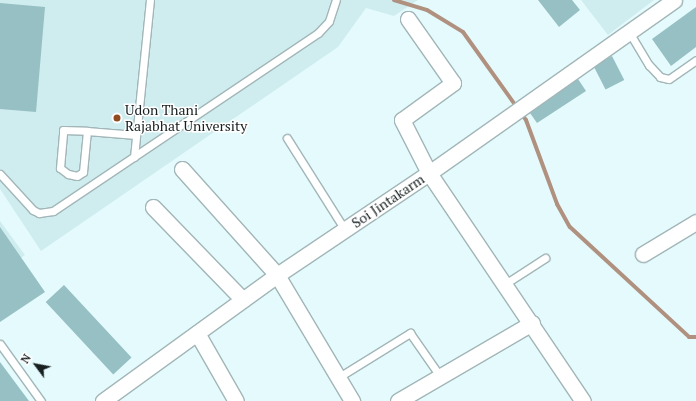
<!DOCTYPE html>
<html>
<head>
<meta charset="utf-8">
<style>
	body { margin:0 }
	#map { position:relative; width:696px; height:401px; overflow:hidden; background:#e5fafc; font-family:"PT Serif",serif }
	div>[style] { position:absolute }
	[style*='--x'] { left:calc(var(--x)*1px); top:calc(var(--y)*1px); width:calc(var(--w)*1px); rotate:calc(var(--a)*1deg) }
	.built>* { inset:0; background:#cfedef }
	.stream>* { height:4px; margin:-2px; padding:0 2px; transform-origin:2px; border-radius:2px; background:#b09180 }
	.building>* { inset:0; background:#96c0c4; transform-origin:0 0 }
	.roads { filter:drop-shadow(1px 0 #a2b6b8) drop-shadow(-1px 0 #a2b6b8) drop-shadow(0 1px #a2b6b8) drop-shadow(0 -1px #a2b6b8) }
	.lane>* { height:7px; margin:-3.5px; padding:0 3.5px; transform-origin:3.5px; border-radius:3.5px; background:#fff }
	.street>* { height:15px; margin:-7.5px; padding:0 7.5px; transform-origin:7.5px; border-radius:7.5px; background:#fff }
	.dots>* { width:11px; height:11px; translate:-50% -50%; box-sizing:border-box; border:2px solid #fff; border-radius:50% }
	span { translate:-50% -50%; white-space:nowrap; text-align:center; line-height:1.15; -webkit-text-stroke:3px #fff; paint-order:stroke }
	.poi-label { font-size:14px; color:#171f20 }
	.left { translate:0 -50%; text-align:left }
	.street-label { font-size:14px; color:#171f20 }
	.north { position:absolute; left:16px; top:345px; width:40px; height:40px; -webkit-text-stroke:3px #fff; paint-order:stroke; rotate:302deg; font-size:11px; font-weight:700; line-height:16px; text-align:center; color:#171f20 }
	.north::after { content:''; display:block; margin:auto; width:14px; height:18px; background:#171f20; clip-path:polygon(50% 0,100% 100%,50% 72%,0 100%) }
</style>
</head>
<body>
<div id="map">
	<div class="built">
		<i style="clip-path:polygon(0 0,418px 0,394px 16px,366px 8px,338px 47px,41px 251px,0 189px)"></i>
		<i style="clip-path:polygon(581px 0,654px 0,608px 35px)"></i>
		<i style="clip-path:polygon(0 221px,25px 255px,0 273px)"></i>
	</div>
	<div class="stream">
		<i style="--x:394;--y:0;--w:34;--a:17"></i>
		<i style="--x:427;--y:10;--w:42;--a:31.4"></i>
		<i style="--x:463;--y:32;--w:108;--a:54.4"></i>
		<i style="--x:526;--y:120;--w:90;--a:69.7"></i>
		<i style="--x:557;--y:204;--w:26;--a:61"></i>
		<i style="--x:570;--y:227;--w:162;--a:42.7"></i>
		<i style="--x:689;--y:337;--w:7;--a:0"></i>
	</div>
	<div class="building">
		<i style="clip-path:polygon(538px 0,572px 0,580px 10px,559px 27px)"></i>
		<i style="clip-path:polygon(0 3px,45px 7px,36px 112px,0 109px)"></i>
		<i style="clip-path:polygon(696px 7px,696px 47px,671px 66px,652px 39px)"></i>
		<i style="left:612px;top:56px;width:27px;height:21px;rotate:63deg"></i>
		<i style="clip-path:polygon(578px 79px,586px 91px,537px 123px,530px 113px)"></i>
		<i style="clip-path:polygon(0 227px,45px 292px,0 322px)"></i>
		<i style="left:64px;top:285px;width:99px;height:25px;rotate:47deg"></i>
		<i style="clip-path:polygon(0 362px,29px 401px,0 401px)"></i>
	</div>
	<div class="roads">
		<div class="lane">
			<i style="--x:629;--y:32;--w:39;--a:59"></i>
			<i style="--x:649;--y:65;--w:16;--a:47"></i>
			<i style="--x:660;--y:77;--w:9;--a:13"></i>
			<i style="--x:669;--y:79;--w:33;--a:-35"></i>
			<i style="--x:87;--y:131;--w:41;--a:95.6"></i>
			<i style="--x:83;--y:172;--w:7;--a:146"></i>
			<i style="--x:77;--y:176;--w:9;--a:-167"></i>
			<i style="--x:68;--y:174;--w:10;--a:-143"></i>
			<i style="--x:60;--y:168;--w:38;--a:-85"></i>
			<i style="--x:63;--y:130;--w:24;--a:2"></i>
			<i style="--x:87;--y:131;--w:49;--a:4.7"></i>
			<i style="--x:287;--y:138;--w:109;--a:57.8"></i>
			<i style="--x:134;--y:157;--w:158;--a:-84.2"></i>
			<i style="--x:0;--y:174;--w:49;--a:47.5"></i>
			<i style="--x:33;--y:210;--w:7;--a:27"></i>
			<i style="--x:39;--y:213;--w:14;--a:-8"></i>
			<i style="--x:53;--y:211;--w:319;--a:-33.9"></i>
			<i style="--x:318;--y:33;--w:16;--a:-47"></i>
			<i style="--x:329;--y:21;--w:22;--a:-72"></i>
			<i style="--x:505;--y:284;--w:48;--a:-33"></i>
			<i style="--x:0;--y:344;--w:70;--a:54.3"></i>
			<i style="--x:339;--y:377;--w:84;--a:-31.8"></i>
			<i style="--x:410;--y:333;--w:52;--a:55.1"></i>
		</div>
		<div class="street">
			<i style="--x:408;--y:19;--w:78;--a:54.9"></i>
			<i style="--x:453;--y:83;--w:63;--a:144"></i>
			<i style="--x:402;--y:120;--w:59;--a:63"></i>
			<i style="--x:429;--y:173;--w:275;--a:56"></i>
			<i style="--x:182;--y:169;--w:142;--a:48.1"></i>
			<i style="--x:277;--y:275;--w:147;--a:59.2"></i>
			<i style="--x:153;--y:207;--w:129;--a:45.9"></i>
			<i style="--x:643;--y:254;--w:62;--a:-31.1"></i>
			<i style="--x:197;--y:333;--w:78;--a:60.2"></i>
			<i style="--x:103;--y:401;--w:215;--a:-35.9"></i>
			<i style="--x:277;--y:275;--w:183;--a:-33.9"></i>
			<i style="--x:429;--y:173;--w:300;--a:-35.2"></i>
			<i style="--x:398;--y:401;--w:155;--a:-30.2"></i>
		</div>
	</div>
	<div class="dots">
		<i style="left:117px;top:118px;background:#904c20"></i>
	</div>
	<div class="poi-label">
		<span class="left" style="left:125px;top:118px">Udon Thani<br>Rajabhat University</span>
	</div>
	<div class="street-label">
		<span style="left:388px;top:201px;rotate:-34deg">Soi Jintakarm</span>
	</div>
	<div class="north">N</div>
</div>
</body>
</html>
